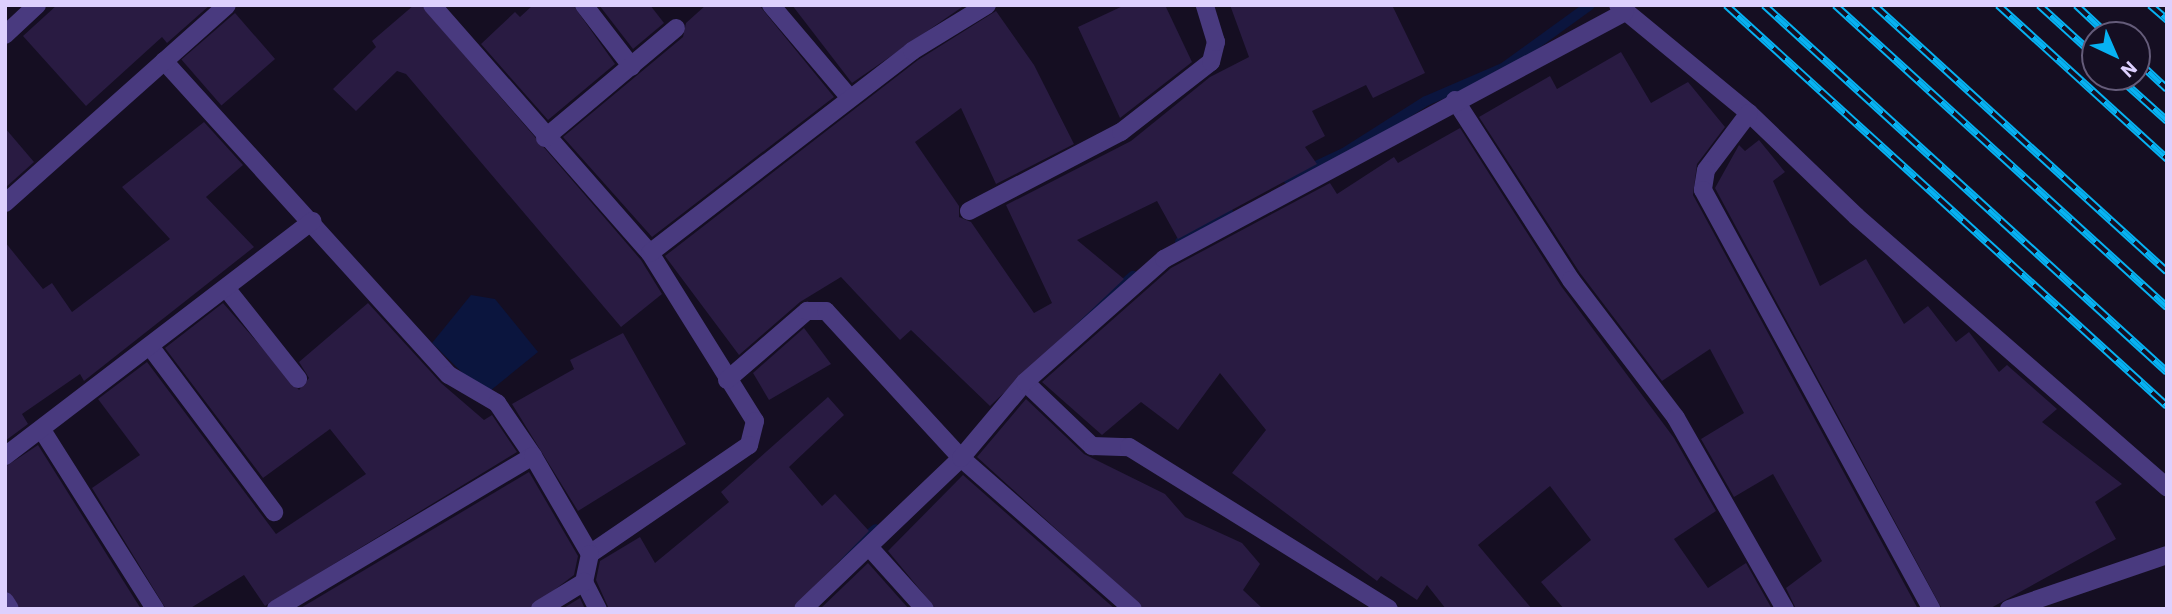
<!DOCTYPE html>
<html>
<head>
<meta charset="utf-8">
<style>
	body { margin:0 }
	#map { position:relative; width:2172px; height:614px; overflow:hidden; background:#150e22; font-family:"IBM Plex Sans",sans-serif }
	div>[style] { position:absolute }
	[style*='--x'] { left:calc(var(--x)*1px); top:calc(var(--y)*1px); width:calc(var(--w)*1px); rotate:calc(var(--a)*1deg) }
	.water>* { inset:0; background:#0b153e }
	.stream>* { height:10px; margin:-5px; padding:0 5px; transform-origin:5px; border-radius:5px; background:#0b153e }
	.building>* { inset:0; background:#291b42; transform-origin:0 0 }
	.street>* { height:18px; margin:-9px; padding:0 9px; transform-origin:9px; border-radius:9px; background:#493a7f }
	.rail>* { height:8px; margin-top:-4px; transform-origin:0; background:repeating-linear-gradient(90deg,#150e22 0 16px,#07b2f2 0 32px); box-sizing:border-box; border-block:2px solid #07b2f2 }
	span { translate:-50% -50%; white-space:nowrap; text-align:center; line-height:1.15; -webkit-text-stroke:5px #150e22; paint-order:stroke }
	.frame { position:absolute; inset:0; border:7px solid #ddd0fe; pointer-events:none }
	.north { position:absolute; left:2081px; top:21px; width:70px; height:70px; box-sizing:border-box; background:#150e22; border:2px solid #655c7a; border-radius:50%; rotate:136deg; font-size:19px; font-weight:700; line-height:28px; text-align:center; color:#ddd0fe }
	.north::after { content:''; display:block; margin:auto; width:24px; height:32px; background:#07b2f2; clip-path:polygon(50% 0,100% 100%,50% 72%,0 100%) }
</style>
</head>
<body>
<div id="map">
	<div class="water">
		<i style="clip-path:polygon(471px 295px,495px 299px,538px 352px,485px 395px,432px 343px)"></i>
	</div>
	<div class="stream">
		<i style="--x:1288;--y:179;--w:62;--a:-24.9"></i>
		<i style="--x:1344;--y:153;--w:97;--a:-32.4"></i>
		<i style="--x:1426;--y:101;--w:84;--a:-23.2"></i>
		<i style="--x:1503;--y:68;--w:107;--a:-35.9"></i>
		<i style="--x:1180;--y:242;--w:57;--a:-32.9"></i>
		<i style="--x:1061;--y:339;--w:96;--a:-41.2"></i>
		<i style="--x:842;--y:556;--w:43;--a:-38.5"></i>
	</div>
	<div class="building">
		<i style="clip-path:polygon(57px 5px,210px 5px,167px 43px,162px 37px,86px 106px,23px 36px)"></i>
		<i style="clip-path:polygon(414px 5px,421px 5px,641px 260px,662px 294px,621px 327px,406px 74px,397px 71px,356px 111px,333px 89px,376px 47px,372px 41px)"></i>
		<i style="clip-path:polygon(533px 5px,573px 5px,615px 64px,548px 120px,481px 44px,515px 12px,520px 17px)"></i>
		<i style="clip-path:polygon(599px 5px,650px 5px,664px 23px,633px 49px)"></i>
		<i style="clip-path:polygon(706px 5px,759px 5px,834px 97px,652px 237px,563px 137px,683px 37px,686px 23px)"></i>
		<i style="clip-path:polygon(792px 5px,965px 5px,852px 83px)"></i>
		<i style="clip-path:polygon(1125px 5px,1165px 5px,1192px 62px,1120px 118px,1078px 27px)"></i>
		<i style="clip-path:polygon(1230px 5px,1392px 5px,1425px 73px,1373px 98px,1366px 85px,1312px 111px,1325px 136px,1305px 147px,1317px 164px,1178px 239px,1157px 201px,1077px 240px,1124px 279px,990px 406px,911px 330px,900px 340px,841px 277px,800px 302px,739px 355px,665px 256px,918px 60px,996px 11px,1034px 65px,1074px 144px,996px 184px,961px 108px,915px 142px,959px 206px,959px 217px,971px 222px,1034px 313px,1052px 303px,1006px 205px,1131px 141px,1210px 77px,1249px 57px)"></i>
		<i style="left:235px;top:13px;width:61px;height:71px;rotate:49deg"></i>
		<i style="clip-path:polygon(1621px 52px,1651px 103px,1688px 82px,1725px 127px,1697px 164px,1693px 195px,1918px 609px,1796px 609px,1786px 588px,1822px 561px,1773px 474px,1734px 497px,1701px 439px,1744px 413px,1710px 349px,1662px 381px,1580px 273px,1479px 117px,1550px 76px,1557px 89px)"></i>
		<i style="clip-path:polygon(204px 122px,243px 165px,206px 197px,254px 247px,84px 381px,80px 374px,22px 414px,28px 424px,5px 441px,5px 242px,43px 289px,52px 283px,72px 312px,170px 239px,122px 187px)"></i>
		<i style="clip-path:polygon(5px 128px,34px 162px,5px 188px)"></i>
		<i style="clip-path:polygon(1460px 128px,1561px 286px,1674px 438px,1716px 511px,1674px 539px,1708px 588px,1746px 563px,1772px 609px,1564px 609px,1541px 582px,1591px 540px,1550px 486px,1478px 545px,1532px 609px,1446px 609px,1427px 585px,1417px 600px,1381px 576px,1377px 581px,1232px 473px,1266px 430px,1220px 373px,1178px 430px,1141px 402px,1102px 435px,1042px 382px,1171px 268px,1330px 183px,1337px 194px,1394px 157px,1398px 163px)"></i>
		<i style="clip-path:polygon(1759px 140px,1785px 172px,1773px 181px,1820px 286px,1866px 259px,1904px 324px,1928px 306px,1956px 342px,1969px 332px,1999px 372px,2007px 365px,2057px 409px,2042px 422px,2122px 484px,2095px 502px,2116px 539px,1989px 609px,1942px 609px,1715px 188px,1739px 145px,1745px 151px)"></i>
		<i style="clip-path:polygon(223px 303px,299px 390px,309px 378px,299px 362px,368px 303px,441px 383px,484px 420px,492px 415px,517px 452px,265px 606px,244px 575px,189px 609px,166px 609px,92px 488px,140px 455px,98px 399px,147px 362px,276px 534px,366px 474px,330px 429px,263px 478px,165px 348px)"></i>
		<i style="clip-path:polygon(804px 328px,831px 364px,769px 400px,753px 373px)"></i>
		<i style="clip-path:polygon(623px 333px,686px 444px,578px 511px,512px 404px,574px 369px,570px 360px)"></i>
		<i style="clip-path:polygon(828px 397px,844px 415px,789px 467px,822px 506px,835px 494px,869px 531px,792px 609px,609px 609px,596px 580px,600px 561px,640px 537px,655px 563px,729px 502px,721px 492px)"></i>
		<i style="clip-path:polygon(1026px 399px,1084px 454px,1165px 494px,1185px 517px,1242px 543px,1260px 564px,1243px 590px,1263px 609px,1144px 609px,977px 457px)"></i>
		<i style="clip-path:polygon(38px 445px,141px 609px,21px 609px,5px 590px,5px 467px)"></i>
		<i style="clip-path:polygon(529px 472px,578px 556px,574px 575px,529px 609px,299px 609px)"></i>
		<i style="clip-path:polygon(963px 475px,1115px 609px,936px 609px,888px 551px)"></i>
		<i style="clip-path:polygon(868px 563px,909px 609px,820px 609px)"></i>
		<i style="clip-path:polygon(580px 598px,585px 609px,562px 609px)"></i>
	</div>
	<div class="street">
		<i style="--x:432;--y:5;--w:330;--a:48.7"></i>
		<i style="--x:650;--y:253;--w:198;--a:58"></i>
		<i style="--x:755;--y:421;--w:25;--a:104"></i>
		<i style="--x:749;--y:445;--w:193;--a:145.6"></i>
		<i style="--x:584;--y:5;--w:78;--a:52.3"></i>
		<i style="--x:771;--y:5;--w:122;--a:49.7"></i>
		<i style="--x:1618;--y:5;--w:170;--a:39.5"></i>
		<i style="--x:1749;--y:113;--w:149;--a:43.9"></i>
		<i style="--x:1856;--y:216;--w:413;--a:41.1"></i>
		<i style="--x:5;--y:35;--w:44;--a:-43.2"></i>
		<i style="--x:164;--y:61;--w:424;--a:47.8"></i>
		<i style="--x:449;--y:375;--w:56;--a:30.3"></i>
		<i style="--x:497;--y:403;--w:64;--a:55.8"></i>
		<i style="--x:1455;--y:100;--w:214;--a:57.2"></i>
		<i style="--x:1571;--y:280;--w:173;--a:52.7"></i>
		<i style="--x:1676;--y:418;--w:220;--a:60.3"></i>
		<i style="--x:1749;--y:113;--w:71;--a:127"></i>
		<i style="--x:1706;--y:170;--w:20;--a:99"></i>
		<i style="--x:1703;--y:190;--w:477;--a:61.4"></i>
		<i style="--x:545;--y:138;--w:171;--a:-40"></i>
		<i style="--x:5;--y:203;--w:297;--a:-41.7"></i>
		<i style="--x:969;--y:211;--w:171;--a:-27.5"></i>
		<i style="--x:1121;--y:132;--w:114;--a:-37.9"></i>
		<i style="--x:1211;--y:62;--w:21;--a:-76"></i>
		<i style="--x:1216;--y:42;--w:39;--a:-107"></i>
		<i style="--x:650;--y:253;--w:331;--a:-37.6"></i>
		<i style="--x:912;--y:51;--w:88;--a:-31.5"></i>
		<i style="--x:226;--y:288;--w:116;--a:51.6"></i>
		<i style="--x:152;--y:349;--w:204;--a:53.2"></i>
		<i style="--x:727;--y:380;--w:106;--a:-40.8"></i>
		<i style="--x:807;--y:311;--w:19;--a:0"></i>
		<i style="--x:826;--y:311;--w:200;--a:47.4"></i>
		<i style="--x:961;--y:458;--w:229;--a:41.3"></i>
		<i style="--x:1025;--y:382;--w:93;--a:43.7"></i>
		<i style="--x:1092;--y:446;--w:37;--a:2"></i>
		<i style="--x:1129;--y:447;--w:306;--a:31.9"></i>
		<i style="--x:42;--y:430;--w:212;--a:57.7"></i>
		<i style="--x:5;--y:456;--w:387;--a:-37.4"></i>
		<i style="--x:870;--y:548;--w:82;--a:48"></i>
		<i style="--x:5;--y:601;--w:9;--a:58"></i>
		<i style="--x:276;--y:609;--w:299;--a:-30.8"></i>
		<i style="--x:533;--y:456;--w:113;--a:59.8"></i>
		<i style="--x:590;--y:554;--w:29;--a:102"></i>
		<i style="--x:584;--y:582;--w:30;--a:63"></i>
		<i style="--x:540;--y:609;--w:52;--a:-31.5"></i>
		<i style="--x:803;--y:609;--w:219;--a:-43.7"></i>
		<i style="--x:961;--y:458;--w:99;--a:-49.9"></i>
		<i style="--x:1025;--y:382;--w:186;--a:-41.5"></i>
		<i style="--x:1164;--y:259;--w:523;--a:-28.18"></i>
		<i style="--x:2009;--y:609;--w:167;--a:-18.9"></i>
	</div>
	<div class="rail">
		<i style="--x:1726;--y:5;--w:596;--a:42.28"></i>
		<i style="--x:1764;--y:5;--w:545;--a:42.32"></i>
		<i style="--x:1835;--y:5;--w:449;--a:42.3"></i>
		<i style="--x:1874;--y:5;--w:396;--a:42.3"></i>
		<i style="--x:1998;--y:5;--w:229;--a:42.3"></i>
		<i style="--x:2039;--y:5;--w:76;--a:42.3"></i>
		<i style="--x:2076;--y:5;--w:44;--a:43.2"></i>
		<i style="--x:2150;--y:5;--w:23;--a:41"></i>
		<i style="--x:2137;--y:61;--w:41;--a:43"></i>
		<i style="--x:2118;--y:77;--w:66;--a:41.9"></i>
	</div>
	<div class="frame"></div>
	<div class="north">N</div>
</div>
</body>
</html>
